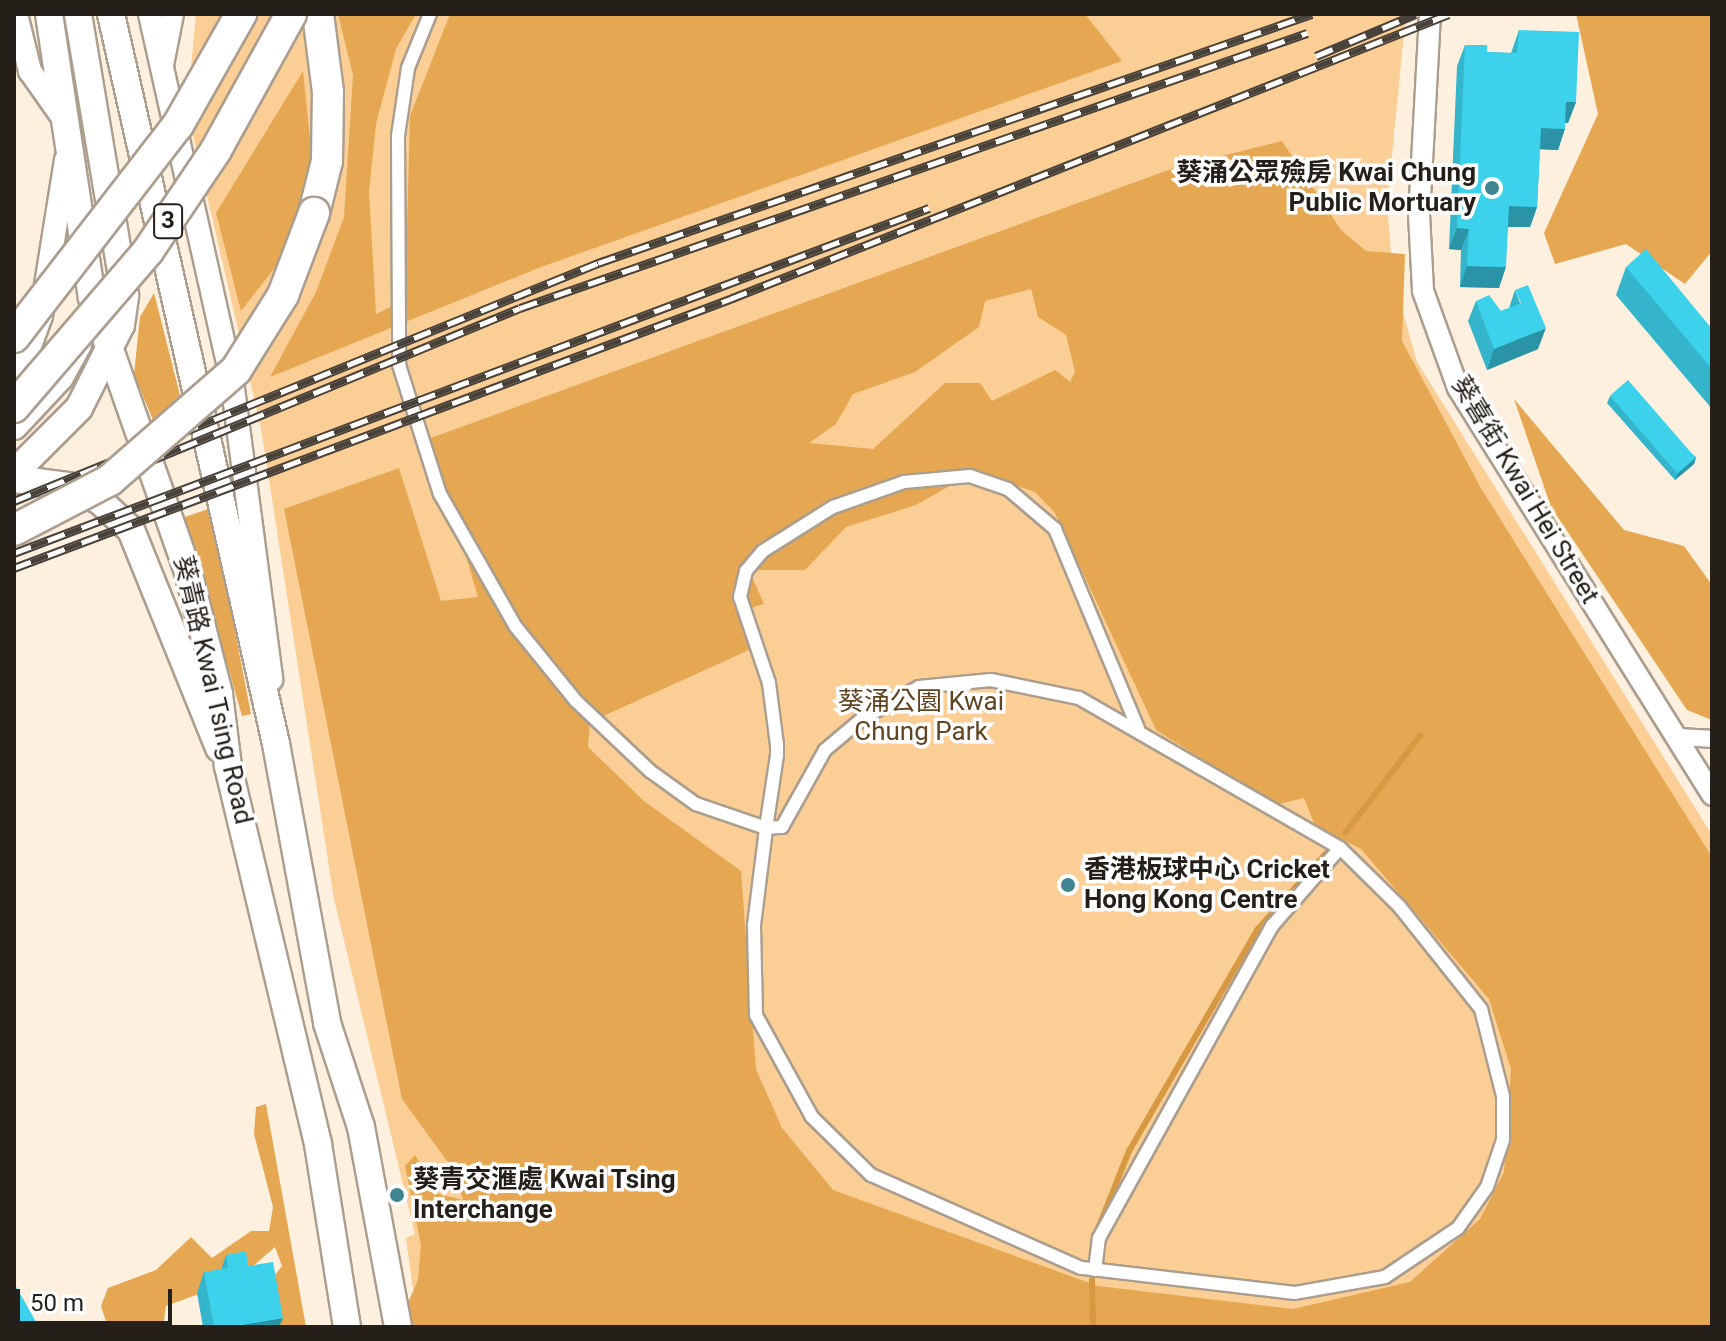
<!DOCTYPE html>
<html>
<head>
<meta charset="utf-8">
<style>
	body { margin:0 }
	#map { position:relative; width:1726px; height:1341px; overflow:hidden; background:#fef0de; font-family:Roboto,"Noto Sans TC",sans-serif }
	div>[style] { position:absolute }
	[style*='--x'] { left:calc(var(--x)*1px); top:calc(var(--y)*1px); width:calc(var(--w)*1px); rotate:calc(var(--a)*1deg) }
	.green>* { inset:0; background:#fbce95 }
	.forest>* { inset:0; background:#e5a751 }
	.stream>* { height:6px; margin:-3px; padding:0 3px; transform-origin:3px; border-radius:3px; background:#d69942 }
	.roads { filter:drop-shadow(2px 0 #ab9e8e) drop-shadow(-2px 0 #ab9e8e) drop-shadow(0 2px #ab9e8e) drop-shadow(0 -2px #ab9e8e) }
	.pedestrian>* { height:12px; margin:-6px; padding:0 6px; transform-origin:6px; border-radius:6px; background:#fff }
	.minor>* { height:16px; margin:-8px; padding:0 8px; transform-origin:8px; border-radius:8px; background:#fff }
	.tertiary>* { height:20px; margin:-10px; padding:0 10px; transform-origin:10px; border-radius:10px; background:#fff }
	.secondary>* { height:22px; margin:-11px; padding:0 11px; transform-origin:11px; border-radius:11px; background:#fff }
	.primary>* { height:26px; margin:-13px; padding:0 13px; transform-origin:13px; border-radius:13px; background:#fff }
	.motorway>* { height:30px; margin:-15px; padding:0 15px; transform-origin:15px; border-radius:15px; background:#fff }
	.rail>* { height:9px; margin-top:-4.5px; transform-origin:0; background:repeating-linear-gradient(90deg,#fff 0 18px,#49423a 0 36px); box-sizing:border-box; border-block:2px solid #49423a }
	.bridges { filter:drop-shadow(2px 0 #ab9e8e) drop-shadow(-2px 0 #ab9e8e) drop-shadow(0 2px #ab9e8e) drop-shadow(0 -2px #ab9e8e) }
	.motorway-bridge>* { height:30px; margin:-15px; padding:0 15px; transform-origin:15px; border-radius:15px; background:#fff }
	.wall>* { inset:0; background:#34b5cb }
	.shaded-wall>* { inset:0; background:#2a93a5 }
	.building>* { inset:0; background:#3cd2ec; transform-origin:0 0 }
	.dots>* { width:22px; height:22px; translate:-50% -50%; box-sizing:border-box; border:4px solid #fff; border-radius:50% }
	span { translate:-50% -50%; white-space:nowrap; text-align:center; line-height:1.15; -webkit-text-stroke:7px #fff; paint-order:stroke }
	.shield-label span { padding:2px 6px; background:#fff; border:2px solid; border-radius:6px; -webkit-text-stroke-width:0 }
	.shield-label { font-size:24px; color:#241f19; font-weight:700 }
	.poi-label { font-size:26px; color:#241f19; font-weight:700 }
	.right { translate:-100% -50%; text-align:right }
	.left { translate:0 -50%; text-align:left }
	.street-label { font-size:26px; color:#241f19 }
	.park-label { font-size:26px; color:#5f4522 }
	.frame { position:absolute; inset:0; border:16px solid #241f19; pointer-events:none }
	.scale { position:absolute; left:16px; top:1289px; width:156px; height:36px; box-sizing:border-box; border:4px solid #241f19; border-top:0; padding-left:10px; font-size:24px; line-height:28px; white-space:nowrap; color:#241f19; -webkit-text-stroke:6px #fff; paint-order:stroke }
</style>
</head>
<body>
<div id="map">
	<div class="green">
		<i style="clip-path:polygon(196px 14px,1406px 14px,1387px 205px,1393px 276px,1417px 362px,1712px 835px,1712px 1327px,418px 1327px,406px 1238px,415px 1234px,334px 899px,261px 428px,187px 110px)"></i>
	</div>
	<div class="forest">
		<i style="clip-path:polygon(338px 14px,416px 14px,396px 49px,376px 124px,369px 192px,376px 314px,405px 300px,410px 116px,450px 14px,1085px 14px,1122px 61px,541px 267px,270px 377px,316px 292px,344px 217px,353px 75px)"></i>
		<i style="clip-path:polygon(1576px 14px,1712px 14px,1712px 251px,1685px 284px,1626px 244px,1555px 264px,1544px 233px,1598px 114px)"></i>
		<i style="clip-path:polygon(303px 71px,312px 158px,284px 256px,241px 311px,216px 213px)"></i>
		<i style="clip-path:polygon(evenodd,1282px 141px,1341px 230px,1366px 251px,1405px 254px,1402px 341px,1482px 490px,1712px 857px,1712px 1327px,398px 1325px,418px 1280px,421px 1245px,405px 1166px,415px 1155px,439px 1194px,463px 1200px,455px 1172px,402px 1099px,284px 509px,399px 468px,441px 601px,478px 597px,431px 438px,1174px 168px,1282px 141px,1031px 289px,1038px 317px,1066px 335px,1075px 372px,1070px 382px,1055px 370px,992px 401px,980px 383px,945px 383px,873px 449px,809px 443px,836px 424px,853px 394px,915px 372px,979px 327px,985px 301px,1031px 289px,1282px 141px,976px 471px,1035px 492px,1055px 513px,1156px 730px,1275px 805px,1304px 798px,1315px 826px,1361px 849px,1489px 999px,1511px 1069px,1504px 1172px,1480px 1219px,1410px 1282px,1293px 1309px,1098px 1286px,833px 1190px,782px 1128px,756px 1069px,741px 871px,644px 801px,588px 747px,590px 722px,749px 650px,741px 611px,764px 604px,749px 570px,805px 570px,846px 527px,916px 505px,976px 471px)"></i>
		<i style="clip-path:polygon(154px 293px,184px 411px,160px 437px,134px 374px,140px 317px)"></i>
		<i style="clip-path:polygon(1514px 399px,1624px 530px,1684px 546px,1712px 585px,1712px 720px,1687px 710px,1551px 507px)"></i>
		<i style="clip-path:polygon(211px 508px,251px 714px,242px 716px,185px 517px)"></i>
		<i style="clip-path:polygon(266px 1104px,306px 1327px,276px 1327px,263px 1290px,282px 1266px,275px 1247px,237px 1280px,166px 1306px,163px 1327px,108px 1327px,101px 1306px,108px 1288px,156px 1270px,191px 1237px,212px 1258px,251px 1231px,269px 1231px,273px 1207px,254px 1134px,256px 1107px)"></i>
	</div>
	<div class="stream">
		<i style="--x:1345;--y:833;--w:123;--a:-52.3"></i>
		<i style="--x:1095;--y:1236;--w:92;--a:-68.2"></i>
		<i style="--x:1129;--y:1151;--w:255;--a:-59.9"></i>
		<i style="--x:1257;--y:930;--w:109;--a:-48"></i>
		<i style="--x:1092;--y:1279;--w:48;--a:88.8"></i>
	</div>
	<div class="roads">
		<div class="pedestrian">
			<i style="--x:430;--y:14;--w:58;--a:112.2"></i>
			<i style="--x:408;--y:68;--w:69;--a:98.4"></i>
			<i style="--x:398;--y:136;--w:229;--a:89.7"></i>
			<i style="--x:399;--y:365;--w:135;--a:72.4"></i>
			<i style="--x:440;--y:494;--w:153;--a:60.3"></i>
			<i style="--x:516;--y:627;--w:95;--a:51"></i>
			<i style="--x:576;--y:701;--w:102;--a:43.4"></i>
			<i style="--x:650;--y:771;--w:57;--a:35.7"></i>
			<i style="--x:696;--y:804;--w:74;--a:18.9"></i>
			<i style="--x:766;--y:828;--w:16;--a:-4"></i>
			<i style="--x:782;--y:827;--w:88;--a:-60.8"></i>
			<i style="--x:825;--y:750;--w:50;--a:-40.1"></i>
			<i style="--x:863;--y:718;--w:64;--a:-29"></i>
			<i style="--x:919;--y:687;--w:72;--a:-5.6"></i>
			<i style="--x:991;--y:680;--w:90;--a:11.6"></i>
			<i style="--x:1079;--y:698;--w:301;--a:29.9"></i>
			<i style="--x:1340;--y:848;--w:83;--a:44.5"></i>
			<i style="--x:1399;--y:906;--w:132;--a:51.5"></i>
			<i style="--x:1481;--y:1009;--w:90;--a:75.8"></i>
			<i style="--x:1503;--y:1096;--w:44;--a:90"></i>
			<i style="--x:1503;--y:1140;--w:50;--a:108.8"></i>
			<i style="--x:1487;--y:1187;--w:50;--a:125.3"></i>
			<i style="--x:1458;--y:1228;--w:88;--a:146.1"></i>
			<i style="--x:1385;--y:1277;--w:91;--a:169.9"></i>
			<i style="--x:1295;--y:1293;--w:215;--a:-173.3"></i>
			<i style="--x:1081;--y:1268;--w:230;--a:-156.1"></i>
			<i style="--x:871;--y:1175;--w:83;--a:-135.5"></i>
			<i style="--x:812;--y:1117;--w:116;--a:-118.8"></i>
			<i style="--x:756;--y:1015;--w:90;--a:-91.3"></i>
			<i style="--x:754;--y:925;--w:98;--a:-82.9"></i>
			<i style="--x:766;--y:828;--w:74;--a:-81.4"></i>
			<i style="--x:777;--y:755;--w:10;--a:-90"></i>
			<i style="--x:777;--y:745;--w:63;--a:-97.4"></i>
			<i style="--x:769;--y:683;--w:91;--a:-108.6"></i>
			<i style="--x:740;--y:597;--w:27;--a:-77"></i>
			<i style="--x:746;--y:571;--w:26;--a:-50"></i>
			<i style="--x:763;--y:551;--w:83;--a:-32.2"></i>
			<i style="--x:833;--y:507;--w:75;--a:-19.4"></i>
			<i style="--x:904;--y:482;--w:66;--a:-5.2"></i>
			<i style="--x:970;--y:476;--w:40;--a:18.9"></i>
			<i style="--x:1008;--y:489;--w:62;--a:40.4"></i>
			<i style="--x:1055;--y:529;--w:216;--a:67.4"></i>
			<i style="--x:1095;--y:1270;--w:32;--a:-83"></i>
			<i style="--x:1099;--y:1238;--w:357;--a:-61"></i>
			<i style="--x:1272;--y:926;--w:103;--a:-48.9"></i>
		</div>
		<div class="minor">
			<i style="--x:1677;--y:737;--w:35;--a:3"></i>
		</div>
		<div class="tertiary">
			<i style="--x:1430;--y:14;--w:200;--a:93.1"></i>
			<i style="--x:1419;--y:214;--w:77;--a:87"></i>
			<i style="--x:1423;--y:291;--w:103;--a:70.2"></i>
			<i style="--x:1458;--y:388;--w:480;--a:58"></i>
			<i style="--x:163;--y:65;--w:52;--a:-78.9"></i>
		</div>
		<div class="secondary">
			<i style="--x:16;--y:14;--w:59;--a:76.2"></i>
			<i style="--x:30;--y:71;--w:54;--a:54.8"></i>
			<i style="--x:150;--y:14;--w:376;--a:77.4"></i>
			<i style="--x:232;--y:381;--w:301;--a:82.5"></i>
			<i style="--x:14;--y:390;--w:79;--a:-70"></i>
			<i style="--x:41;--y:316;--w:158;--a:-80.9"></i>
		</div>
		<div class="primary">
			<i style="--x:49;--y:14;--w:287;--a:81.4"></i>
			<i style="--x:92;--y:298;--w:290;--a:70.7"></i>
			<i style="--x:188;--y:572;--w:126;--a:75.7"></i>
			<i style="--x:219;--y:694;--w:73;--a:82.9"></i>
			<i style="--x:228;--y:766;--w:389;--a:76.6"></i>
			<i style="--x:318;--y:1144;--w:185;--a:81"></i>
			<i style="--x:111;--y:14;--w:748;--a:77.26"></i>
			<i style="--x:276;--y:744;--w:284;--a:79.6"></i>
			<i style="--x:327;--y:1023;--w:109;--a:71.9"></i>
			<i style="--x:361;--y:1127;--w:203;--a:79.5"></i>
			<i style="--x:14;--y:426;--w:67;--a:-46.8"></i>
			<i style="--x:60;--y:377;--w:37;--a:-61"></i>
			<i style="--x:14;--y:473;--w:92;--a:-45"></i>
			<i style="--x:79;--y:408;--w:93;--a:-63.2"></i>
			<i style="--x:121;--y:325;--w:30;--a:-82"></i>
			<i style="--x:125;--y:295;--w:285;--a:-99.5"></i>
			<i style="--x:14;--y:479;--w:54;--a:7.4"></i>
			<i style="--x:68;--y:486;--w:35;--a:25"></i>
			<i style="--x:100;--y:501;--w:42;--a:43.1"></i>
			<i style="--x:131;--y:530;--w:235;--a:68"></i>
		</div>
		<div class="motorway">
			<i style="--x:314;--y:213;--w:54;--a:-76"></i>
			<i style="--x:327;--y:161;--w:69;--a:-89.2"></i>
			<i style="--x:328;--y:92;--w:79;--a:-97.3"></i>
		</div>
	</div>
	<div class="rail">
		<i style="--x:1316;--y:56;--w:108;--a:-22.8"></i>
		<i style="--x:14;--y:501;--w:631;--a:-22.17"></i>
		<i style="--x:598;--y:263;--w:756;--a:-19.23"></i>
		<i style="--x:14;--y:517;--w:547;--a:-22.44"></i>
		<i style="--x:520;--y:308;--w:834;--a:-19.26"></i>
		<i style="--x:14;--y:553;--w:978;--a:-20.66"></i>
		<i style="--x:14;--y:568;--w:765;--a:-20.59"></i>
		<i style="--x:730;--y:299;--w:773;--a:-21.62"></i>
	</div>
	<div class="bridges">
		<div class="motorway-bridge">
			<i style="--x:14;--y:337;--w:268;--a:-52.3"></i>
			<i style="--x:178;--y:125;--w:128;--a:-60.4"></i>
			<i style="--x:14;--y:407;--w:206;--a:-49.3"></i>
			<i style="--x:148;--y:251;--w:122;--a:-56"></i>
			<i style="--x:216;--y:150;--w:155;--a:-61.1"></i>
			<i style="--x:14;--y:530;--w:108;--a:-27.5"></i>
			<i style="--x:110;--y:480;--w:167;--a:-41.1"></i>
			<i style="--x:236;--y:370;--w:89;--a:-57.9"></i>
			<i style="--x:283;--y:295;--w:88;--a:-69.3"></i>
		</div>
	</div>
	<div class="wall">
		<i style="clip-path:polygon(1519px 30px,1576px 102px,1568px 123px,1565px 123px,1558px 150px,1540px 149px,1537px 207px,1530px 227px,1508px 227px,1499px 288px,1460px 287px,1461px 250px,1449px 249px,1457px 66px,1465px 45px,1487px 52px,1511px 53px)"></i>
		<i style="clip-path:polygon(1626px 267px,1712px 329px,1712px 409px,1616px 295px)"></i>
		<i style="clip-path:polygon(1515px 290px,1538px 349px,1487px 370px,1468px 321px,1476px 301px,1501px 311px,1509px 308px)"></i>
		<i style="clip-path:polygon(1610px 396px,1696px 457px,1694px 464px,1675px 480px,1607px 403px)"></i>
		<i style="clip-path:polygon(226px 1255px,248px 1266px,279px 1327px,203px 1327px,197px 1293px,204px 1272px,221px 1270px)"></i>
	</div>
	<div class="shaded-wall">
		<i style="clip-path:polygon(1566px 102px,1576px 102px,1568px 123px,1559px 123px)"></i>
		<i style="clip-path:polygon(1541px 128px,1565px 129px,1558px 150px,1533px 149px)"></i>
		<i style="clip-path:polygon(1509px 206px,1537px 207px,1530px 227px,1502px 227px)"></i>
		<i style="clip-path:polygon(1457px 228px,1469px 229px,1461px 250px,1449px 249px)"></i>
		<i style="clip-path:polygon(1467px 266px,1506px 267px,1499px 288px,1460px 287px)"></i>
		<i style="clip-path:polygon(1546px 328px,1538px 349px,1487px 370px,1494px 349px)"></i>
		<i style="clip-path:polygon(1696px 457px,1694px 464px,1675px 480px,1678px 473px)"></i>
		<i style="clip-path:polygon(283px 1318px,279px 1327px,230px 1327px)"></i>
	</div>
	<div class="building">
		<i style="clip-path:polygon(1519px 30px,1579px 32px,1576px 102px,1566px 102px,1565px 129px,1541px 128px,1537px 207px,1509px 206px,1506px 267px,1467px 266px,1469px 229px,1457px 228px,1465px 45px,1487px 45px,1487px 52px,1517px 53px)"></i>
		<i style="clip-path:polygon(1646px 249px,1712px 329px,1712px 369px,1626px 267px)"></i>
		<i style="clip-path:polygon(1528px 285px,1546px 328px,1494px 349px,1476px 301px,1489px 295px,1501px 311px,1521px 303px,1515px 290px)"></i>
		<i style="left:1628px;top:380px;width:103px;height:24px;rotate:49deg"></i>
		<i style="clip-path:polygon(246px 1251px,248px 1266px,273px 1262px,283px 1318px,230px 1327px,214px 1327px,204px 1272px,228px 1268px,226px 1255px)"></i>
		<i style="clip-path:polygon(14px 1283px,39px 1327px,14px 1327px)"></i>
	</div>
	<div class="dots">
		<i style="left:1492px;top:188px;background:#3f8491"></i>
		<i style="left:1068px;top:885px;background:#3f8491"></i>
		<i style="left:397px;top:1195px;background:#3f8491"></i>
	</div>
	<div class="shield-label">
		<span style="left:168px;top:221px">3</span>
	</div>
	<div class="poi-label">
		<span class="right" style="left:1476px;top:188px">葵涌公眾殮房 Kwai Chung<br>Public Mortuary</span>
		<span class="left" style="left:1084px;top:885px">香港板球中心 Cricket<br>Hong Kong Centre</span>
		<span class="left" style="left:413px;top:1195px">葵青交滙處 Kwai Tsing<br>Interchange</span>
	</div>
	<div class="street-label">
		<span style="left:1525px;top:490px;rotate:59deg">葵喜街 Kwai Hei Street</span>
		<span style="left:213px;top:690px;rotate:77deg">葵青路 Kwai Tsing Road</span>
	</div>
	<div class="park-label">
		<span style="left:921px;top:717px">葵涌公園 Kwai<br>Chung Park</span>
	</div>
	<div class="frame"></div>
	<div class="scale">50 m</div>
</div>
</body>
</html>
